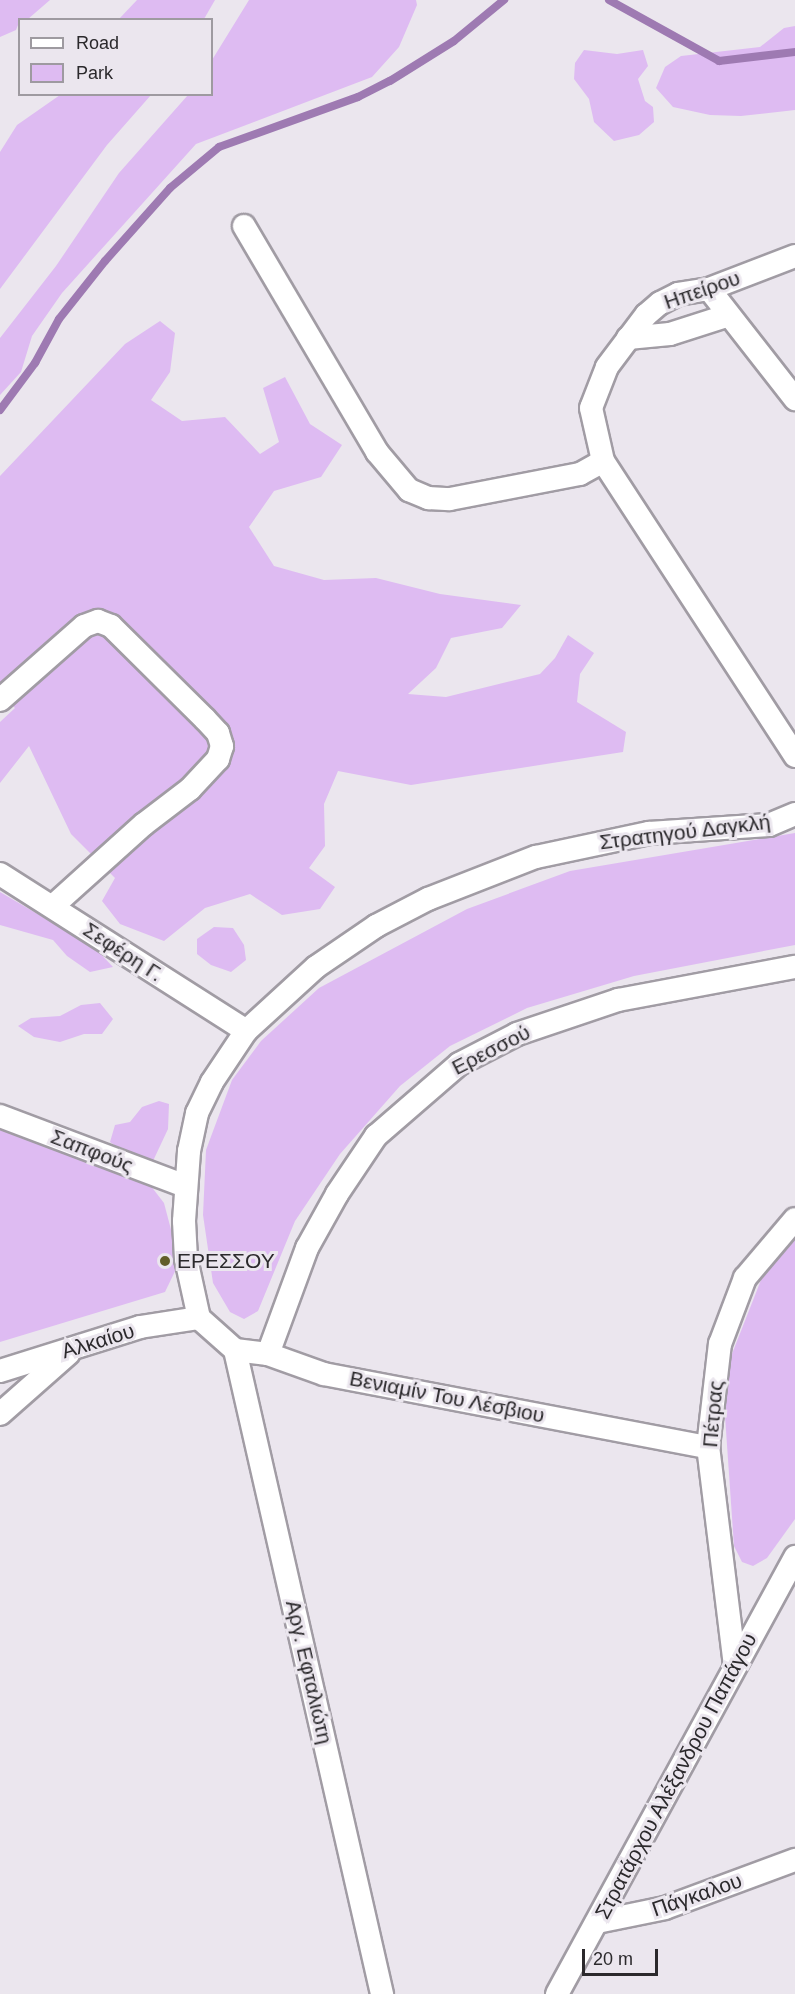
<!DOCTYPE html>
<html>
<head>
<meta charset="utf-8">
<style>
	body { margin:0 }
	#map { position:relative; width:795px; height:1994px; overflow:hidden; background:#ebe6ee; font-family:Helvetica,sans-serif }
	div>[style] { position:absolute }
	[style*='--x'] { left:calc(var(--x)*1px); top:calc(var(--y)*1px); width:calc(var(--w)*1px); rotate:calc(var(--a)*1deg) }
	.green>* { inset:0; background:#debbf2 }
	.stream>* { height:8px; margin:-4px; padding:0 4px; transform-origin:4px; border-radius:4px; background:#9e7ab2 }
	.roads { filter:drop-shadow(2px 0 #a19ca4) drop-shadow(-2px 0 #a19ca4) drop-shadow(0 2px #a19ca4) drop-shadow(0 -2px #a19ca4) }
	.minor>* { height:22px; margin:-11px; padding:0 11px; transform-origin:11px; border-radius:11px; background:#fff }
	.dots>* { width:16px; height:16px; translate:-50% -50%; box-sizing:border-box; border:3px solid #ebe6ee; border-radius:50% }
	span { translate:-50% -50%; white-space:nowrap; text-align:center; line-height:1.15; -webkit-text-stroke:6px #ebe6ee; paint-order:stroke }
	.street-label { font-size:21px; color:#2b292c }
	.poi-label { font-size:21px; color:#2b292c }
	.left { translate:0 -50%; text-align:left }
	.legend { position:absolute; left:18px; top:18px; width:195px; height:78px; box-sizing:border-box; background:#ebe6ee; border:2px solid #9e9aa0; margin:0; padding:8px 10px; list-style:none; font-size:18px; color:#2b292c }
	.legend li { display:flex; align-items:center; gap:12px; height:30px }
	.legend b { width:30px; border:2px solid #9e9aa0 }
	.scale { position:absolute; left:582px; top:1949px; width:76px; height:27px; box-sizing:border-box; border:3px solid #2b292c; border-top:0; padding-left:8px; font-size:18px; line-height:21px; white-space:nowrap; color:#2b292c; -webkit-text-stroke:4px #ebe6ee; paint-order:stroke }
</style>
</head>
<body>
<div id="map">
	<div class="green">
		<i style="clip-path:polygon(0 0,50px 0,28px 19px,20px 20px,16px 30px,0 37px)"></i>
		<i style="clip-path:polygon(137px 0,215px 0,204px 19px,119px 19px)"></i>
		<i style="clip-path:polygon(249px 0,416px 0,417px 5px,399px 47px,372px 77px,196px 144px,62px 293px,32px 336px,21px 372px,0 395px,0 338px,56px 266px,119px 173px,188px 95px,212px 94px,212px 60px)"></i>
		<i style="clip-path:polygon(795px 26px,795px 110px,741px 116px,710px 115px,673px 107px,656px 88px,665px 67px,681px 56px,760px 47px,784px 28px)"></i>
		<i style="clip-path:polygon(584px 50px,617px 54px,643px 50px,648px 66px,638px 79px,645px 101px,653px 107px,654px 122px,639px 135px,614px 141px,594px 122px,589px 99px,574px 79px,575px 63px)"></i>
		<i style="clip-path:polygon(60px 95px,151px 95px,107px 145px,0 289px,0 152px,17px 125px)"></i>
		<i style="clip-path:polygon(160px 321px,175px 333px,170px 372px,151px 400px,182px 421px,225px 417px,260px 454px,279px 442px,263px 388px,285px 377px,310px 424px,342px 445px,321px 477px,274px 491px,249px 527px,274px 566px,324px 580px,376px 578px,440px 594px,521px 605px,502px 628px,451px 638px,436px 668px,408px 694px,446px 697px,540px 674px,555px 658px,568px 635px,594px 653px,580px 674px,577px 702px,626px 732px,623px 752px,411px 785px,338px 771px,324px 804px,325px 846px,309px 868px,335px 887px,320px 909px,282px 915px,250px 894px,205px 908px,164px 941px,120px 924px,102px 901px,115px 878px,71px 834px,29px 746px,0 783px,0 722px,15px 708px,0 693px,0 476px,125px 344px)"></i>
		<i style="clip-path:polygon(795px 833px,795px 945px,634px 976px,527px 1008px,450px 1046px,400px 1086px,340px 1154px,295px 1221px,258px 1311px,244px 1319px,230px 1312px,213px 1283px,203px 1215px,206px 1150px,232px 1080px,261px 1041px,319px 988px,467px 909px,570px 871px)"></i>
		<i style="clip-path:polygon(0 892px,94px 947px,113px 967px,90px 972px,67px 956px,53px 940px,0 925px)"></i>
		<i style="clip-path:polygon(214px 927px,233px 928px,244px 945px,246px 960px,231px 972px,211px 965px,197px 954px,197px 939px)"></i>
		<i style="clip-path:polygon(100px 1003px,113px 1019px,102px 1034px,84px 1034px,60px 1042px,34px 1037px,18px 1026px,31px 1018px,60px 1016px,81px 1005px)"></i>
		<i style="clip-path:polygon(159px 1101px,169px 1104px,168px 1129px,153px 1161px,130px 1156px,110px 1142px,115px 1125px,130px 1122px,142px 1107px)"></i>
		<i style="clip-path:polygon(0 1126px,147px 1181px,164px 1203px,174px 1241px,178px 1265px,165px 1292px,0 1342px)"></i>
		<i style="clip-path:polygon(795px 1239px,795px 1519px,767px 1558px,753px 1566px,742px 1562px,734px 1546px,725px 1416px,728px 1364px,761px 1280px)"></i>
	</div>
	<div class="stream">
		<i style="--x:609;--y:0;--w:126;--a:29"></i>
		<i style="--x:719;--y:61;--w:77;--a:-6.8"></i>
		<i style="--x:0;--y:410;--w:59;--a:-53.3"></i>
		<i style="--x:35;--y:363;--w:50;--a:-61.4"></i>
		<i style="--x:59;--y:319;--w:74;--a:-51.6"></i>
		<i style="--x:105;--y:261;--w:98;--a:-48.3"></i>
		<i style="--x:170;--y:188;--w:64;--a:-39.9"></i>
		<i style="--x:219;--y:147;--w:148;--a:-19.8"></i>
		<i style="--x:358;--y:97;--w:36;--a:-27"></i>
		<i style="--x:390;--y:81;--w:75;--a:-32"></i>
		<i style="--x:454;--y:41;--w:65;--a:-39.4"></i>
	</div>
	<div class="roads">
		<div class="minor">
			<i style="--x:244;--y:226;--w:262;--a:59.5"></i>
			<i style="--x:377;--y:452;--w:50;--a:49.9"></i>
			<i style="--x:409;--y:490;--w:21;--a:23"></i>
			<i style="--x:428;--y:498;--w:22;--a:3"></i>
			<i style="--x:450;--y:499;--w:132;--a:-10.9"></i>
			<i style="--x:580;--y:474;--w:26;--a:-29"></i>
			<i style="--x:795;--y:256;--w:92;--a:159"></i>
			<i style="--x:709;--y:289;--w:31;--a:171"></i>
			<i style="--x:678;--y:294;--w:20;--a:153"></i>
			<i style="--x:660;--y:303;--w:18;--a:139"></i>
			<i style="--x:646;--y:315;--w:65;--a:126.9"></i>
			<i style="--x:607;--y:367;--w:44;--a:111.3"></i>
			<i style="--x:591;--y:408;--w:54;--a:77.2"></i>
			<i style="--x:603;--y:461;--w:352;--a:56.9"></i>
			<i style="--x:709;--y:289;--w:140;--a:52"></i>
			<i style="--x:628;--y:338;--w:42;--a:-5.4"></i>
			<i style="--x:670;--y:334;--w:59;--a:-17.8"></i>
			<i style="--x:0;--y:700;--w:112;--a:-41.4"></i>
			<i style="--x:84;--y:626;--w:15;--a:-20"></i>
			<i style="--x:98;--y:621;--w:14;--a:21"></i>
			<i style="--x:111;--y:626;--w:132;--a:44.7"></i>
			<i style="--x:205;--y:719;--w:19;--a:47"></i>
			<i style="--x:218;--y:733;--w:14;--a:73"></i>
			<i style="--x:222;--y:746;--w:14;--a:107"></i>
			<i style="--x:218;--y:759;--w:41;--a:133"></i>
			<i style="--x:190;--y:789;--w:58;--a:142.7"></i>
			<i style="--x:144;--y:824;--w:122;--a:138"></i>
			<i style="--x:0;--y:874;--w:292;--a:32.5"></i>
			<i style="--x:0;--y:1116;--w:198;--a:20.7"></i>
			<i style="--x:199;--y:1318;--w:60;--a:-102.4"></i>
			<i style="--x:186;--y:1259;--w:38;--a:-93"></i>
			<i style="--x:184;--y:1221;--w:70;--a:-85.9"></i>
			<i style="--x:189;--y:1151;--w:39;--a:-78"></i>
			<i style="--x:197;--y:1113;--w:34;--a:-64"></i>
			<i style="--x:212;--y:1082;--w:61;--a:-56.3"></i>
			<i style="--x:246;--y:1031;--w:95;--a:-42.4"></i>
			<i style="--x:316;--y:967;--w:73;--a:-34.3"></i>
			<i style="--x:376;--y:926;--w:59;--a:-27.4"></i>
			<i style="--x:428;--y:899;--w:116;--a:-21.3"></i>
			<i style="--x:536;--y:857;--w:116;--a:-12"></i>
			<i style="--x:649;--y:833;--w:120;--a:-3.8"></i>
			<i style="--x:769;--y:825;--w:28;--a:-23"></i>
			<i style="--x:199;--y:1318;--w:48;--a:41.6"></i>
			<i style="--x:235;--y:1350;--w:33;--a:7"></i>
			<i style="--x:268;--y:1354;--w:59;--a:19.7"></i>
			<i style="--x:324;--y:1374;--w:391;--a:10.8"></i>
			<i style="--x:235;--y:1350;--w:661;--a:77.14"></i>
			<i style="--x:268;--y:1354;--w:113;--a:-69.8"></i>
			<i style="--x:307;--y:1248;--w:62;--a:-60.9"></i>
			<i style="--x:337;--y:1194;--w:70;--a:-56.1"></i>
			<i style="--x:376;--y:1136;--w:110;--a:-40.9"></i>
			<i style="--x:459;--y:1064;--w:65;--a:-27.3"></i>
			<i style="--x:517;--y:1034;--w:107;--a:-18.6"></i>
			<i style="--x:618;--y:1000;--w:180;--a:-10.6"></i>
			<i style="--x:0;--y:1371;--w:147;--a:-17.4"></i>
			<i style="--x:140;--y:1327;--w:60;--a:-8.7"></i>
			<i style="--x:0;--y:1414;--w:91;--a:-41.4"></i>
			<i style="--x:735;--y:1666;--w:221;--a:-97"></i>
			<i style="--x:708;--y:1447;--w:104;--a:-83.4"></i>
			<i style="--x:720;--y:1344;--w:71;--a:-69.3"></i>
			<i style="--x:745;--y:1278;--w:77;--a:-49.7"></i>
			<i style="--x:597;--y:1922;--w:69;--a:-11.6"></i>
			<i style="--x:665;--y:1908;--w:139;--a:-20.3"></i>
			<i style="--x:557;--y:1994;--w:498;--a:-61.4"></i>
		</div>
	</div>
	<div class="dots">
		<i style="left:165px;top:1261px;background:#625d29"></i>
	</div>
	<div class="street-label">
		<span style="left:702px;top:290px;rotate:-19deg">Ηπείρου</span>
		<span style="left:685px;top:832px;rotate:-7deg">Στρατηγού Δαγκλή</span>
		<span style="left:123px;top:952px;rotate:33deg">Σεφέρη Γ.</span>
		<span style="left:491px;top:1050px;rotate:-27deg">Ερεσσού</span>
		<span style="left:92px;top:1151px;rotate:21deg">Σαπφούς</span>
		<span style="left:98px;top:1341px;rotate:-17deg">Αλκαίου</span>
		<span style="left:447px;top:1397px;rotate:11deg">Βενιαμίν Του Λέσβιου</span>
		<span style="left:713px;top:1414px;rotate:-85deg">Πέτρας</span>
		<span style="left:309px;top:1672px;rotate:77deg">Αργ. Εφταλιώτη</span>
		<span style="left:676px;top:1776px;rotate:-62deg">Στρατάρχου Αλέξανδρου Παπάγου</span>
		<span style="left:697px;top:1895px;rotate:-19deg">Πάγκαλου</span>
	</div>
	<div class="poi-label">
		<span class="left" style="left:177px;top:1261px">ΕΡΕΣΣΟΥ</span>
	</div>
	<ul class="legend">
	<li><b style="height:8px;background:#fff"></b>Road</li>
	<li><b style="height:16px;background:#debbf2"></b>Park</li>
	</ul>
	<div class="scale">20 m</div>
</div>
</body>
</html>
